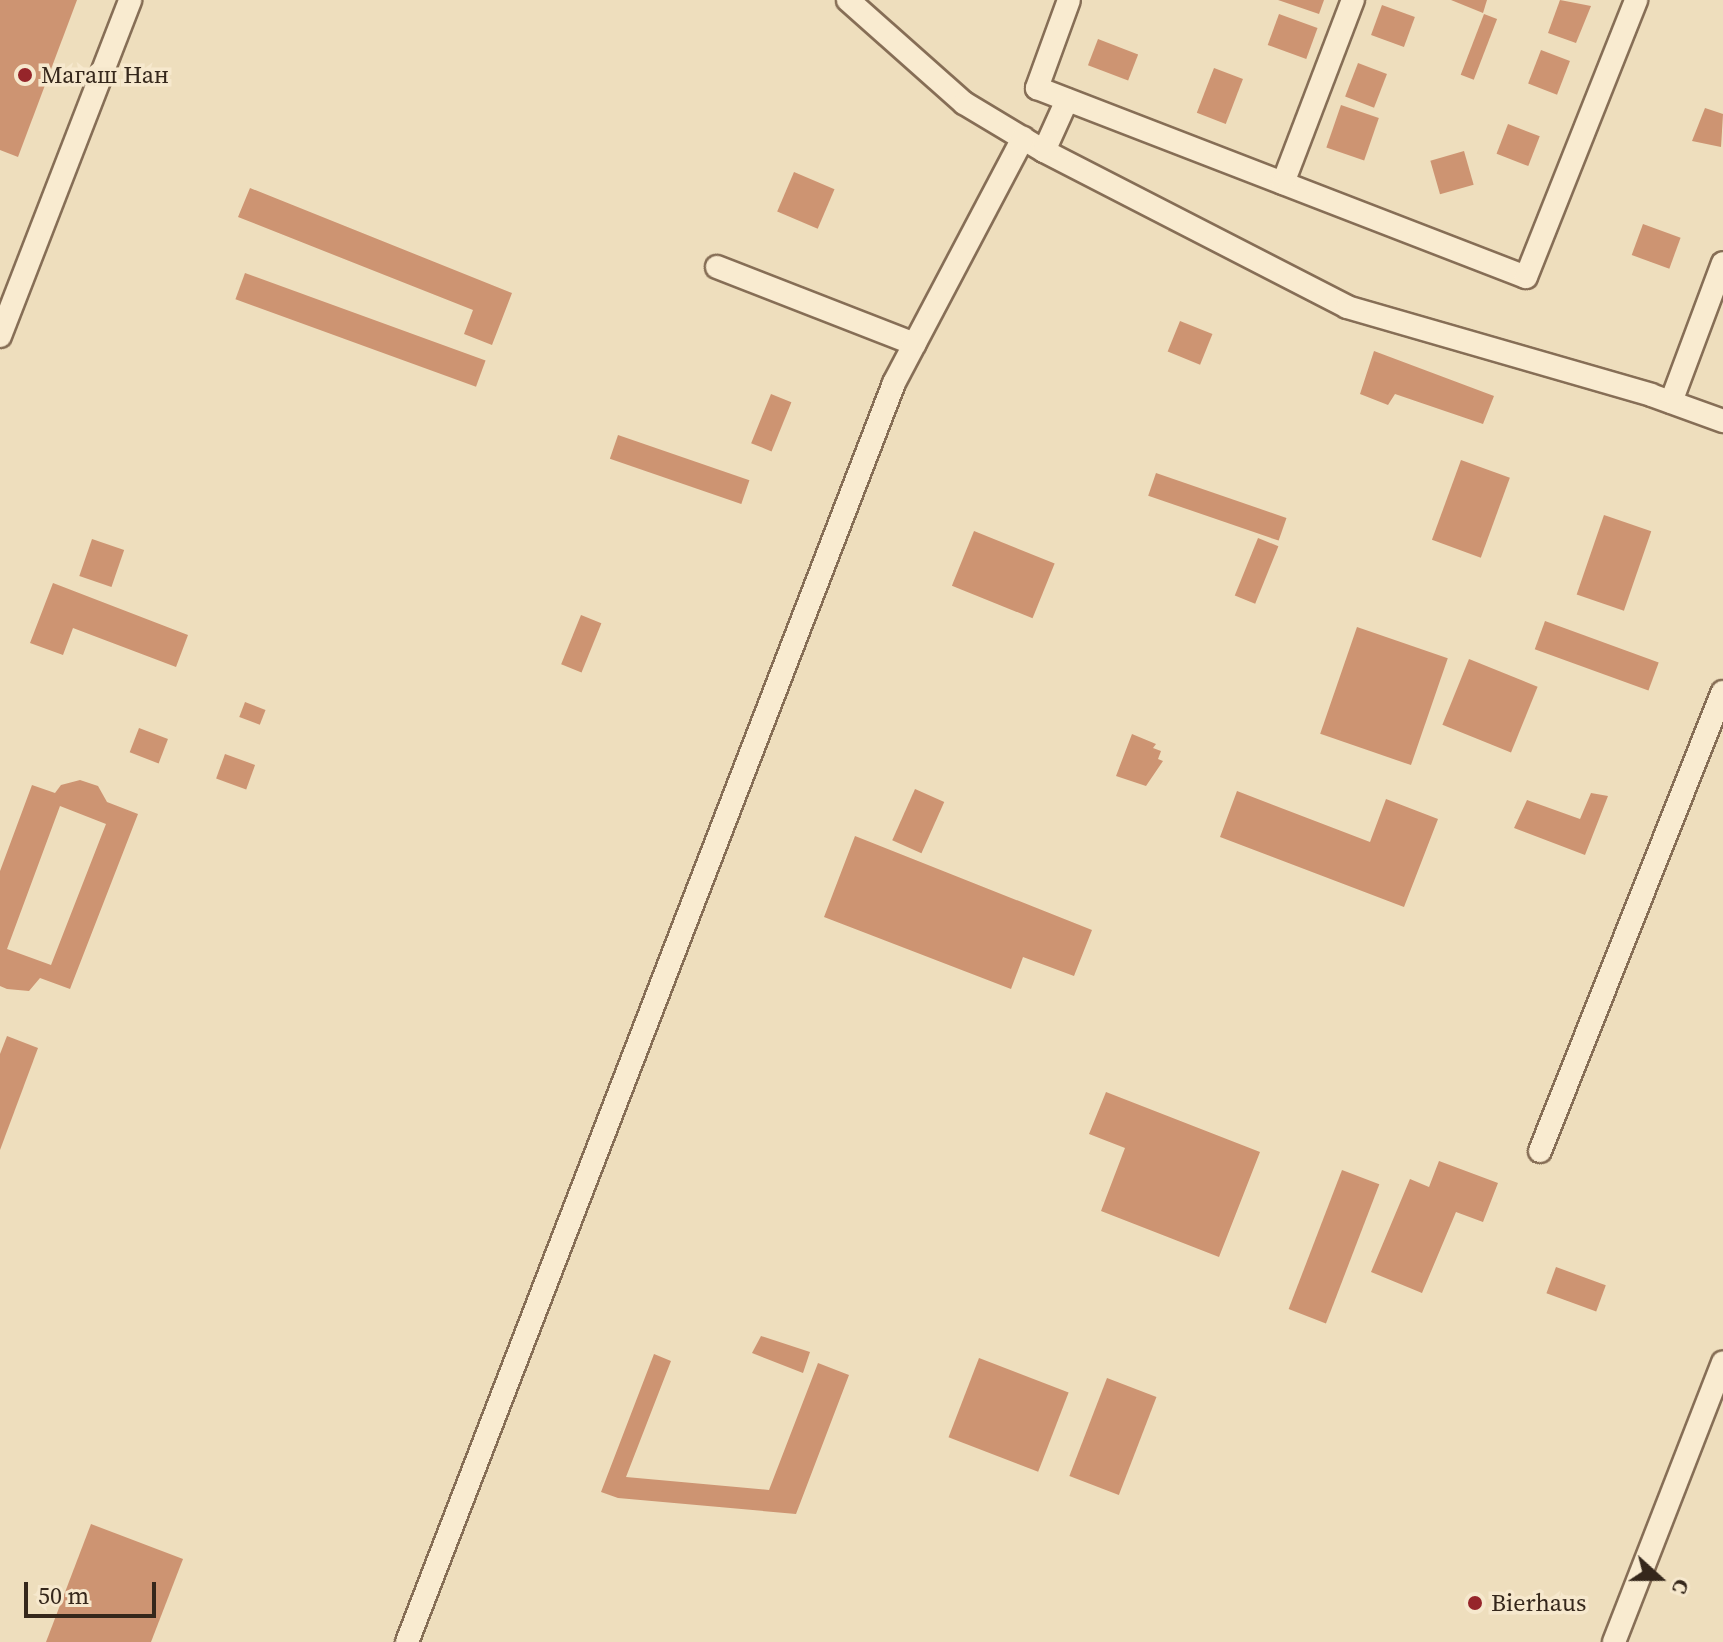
<!DOCTYPE html>
<html>
<head>
<meta charset="utf-8">
<style>
	body { margin:0 }
	#map { position:relative; width:1723px; height:1642px; overflow:hidden; background:#eedebd; font-family:"Source Serif 4",serif }
	div>[style] { position:absolute }
	[style*='--x'] { left:calc(var(--x)*1px); top:calc(var(--y)*1px); width:calc(var(--w)*1px); rotate:calc(var(--a)*1deg) }
	.building>* { inset:0; background:#cd9472; transform-origin:0 0 }
	.roads { filter:drop-shadow(2px 0 #866e56) drop-shadow(-2px 0 #866e56) drop-shadow(0 2px #866e56) drop-shadow(0 -2px #866e56) }
	.minor>* { height:22px; margin:-11px; padding:0 11px; transform-origin:11px; border-radius:11px; background:#f9ebd0 }
	.dots>* { width:22px; height:22px; translate:-50% -50%; box-sizing:border-box; border:4px solid #f6e8cd; border-radius:50% }
	span { translate:-50% -50%; white-space:nowrap; text-align:center; line-height:1.15; -webkit-text-stroke:7px #f6e8cd; paint-order:stroke }
	.poi-label { font-size:24px; color:#35271b }
	.left { translate:0 -50%; text-align:left }
	.north { position:absolute; left:1619px; top:1538px; width:80px; height:80px; -webkit-text-stroke:6px #f6e8cd; paint-order:stroke; rotate:111deg; font-size:22px; font-weight:700; line-height:32px; text-align:center; color:#35271b }
	.north::after { content:''; display:block; margin:auto; width:28px; height:36px; background:#35271b; clip-path:polygon(50% 0,100% 100%,50% 72%,0 100%) }
	.scale { position:absolute; left:24px; top:1582px; width:132px; height:36px; box-sizing:border-box; border:4px solid #35271b; border-top:0; padding-left:10px; font-size:24px; line-height:28px; white-space:nowrap; color:#35271b; -webkit-text-stroke:6px #f6e8cd; paint-order:stroke }
</style>
</head>
<body>
<div id="map">
	<div class="building">
		<i style="clip-path:polygon(0 0,77px 0,18px 157px,0 150px)"></i>
		<i style="clip-path:polygon(1278px 0,1324px 0,1319px 14px)"></i>
		<i style="clip-path:polygon(1451px 0,1487px 0,1483px 13px)"></i>
		<i style="clip-path:polygon(1560px 0,1591px 6px,1576px 43px,1548px 33px)"></i>
		<i style="left:1382px;top:5px;width:35px;height:32px;rotate:20deg"></i>
		<i style="left:1279px;top:14px;width:41px;height:33px;rotate:20deg"></i>
		<i style="left:1484px;top:14px;width:14px;height:65px;rotate:21deg"></i>
		<i style="left:1098px;top:39px;width:43px;height:28px;rotate:21deg"></i>
		<i style="left:1541px;top:50px;width:31px;height:36px;rotate:21deg"></i>
		<i style="left:1358px;top:63px;width:31px;height:36px;rotate:21deg"></i>
		<i style="left:1214px;top:68px;width:31px;height:48px;rotate:21deg"></i>
		<i style="left:1341px;top:105px;width:40px;height:45px;rotate:19deg"></i>
		<i style="clip-path:polygon(1705px 108px,1723px 114px,1721px 147px,1692px 141px)"></i>
		<i style="left:1508px;top:124px;width:34px;height:32px;rotate:21deg"></i>
		<i style="left:1464px;top:151px;width:35px;height:35px;rotate:74deg"></i>
		<i style="left:794px;top:172px;width:44px;height:43px;rotate:23deg"></i>
		<i style="clip-path:polygon(250px 188px,512px 293px,492px 345px,464px 334px,473px 310px,238px 217px)"></i>
		<i style="left:1643px;top:224px;width:40px;height:33px;rotate:20deg"></i>
		<i style="left:245px;top:273px;width:256px;height:28px;rotate:20deg"></i>
		<i style="left:1180px;top:321px;width:35px;height:33px;rotate:22deg"></i>
		<i style="clip-path:polygon(1374px 351px,1494px 396px,1483px 424px,1395px 394px,1388px 405px,1360px 394px)"></i>
		<i style="left:771px;top:394px;width:22px;height:53px;rotate:22deg"></i>
		<i style="left:618px;top:435px;width:139px;height:25px;rotate:19deg"></i>
		<i style="left:1461px;top:460px;width:52px;height:85px;rotate:20deg"></i>
		<i style="left:1156px;top:473px;width:138px;height:24px;rotate:19deg"></i>
		<i style="left:1604px;top:515px;width:50px;height:84px;rotate:19deg"></i>
		<i style="left:974px;top:531px;width:87px;height:59px;rotate:22deg"></i>
		<i style="left:1258px;top:538px;width:22px;height:62px;rotate:22deg"></i>
		<i style="left:92px;top:539px;width:34px;height:39px;rotate:19deg"></i>
		<i style="clip-path:polygon(53px 583px,188px 635px,176px 667px,73px 628px,63px 655px,30px 643px)"></i>
		<i style="left:581px;top:615px;width:22px;height:53px;rotate:22deg"></i>
		<i style="left:1545px;top:621px;width:121px;height:30px;rotate:20deg"></i>
		<i style="left:1357px;top:627px;width:96px;height:113px;rotate:19deg"></i>
		<i style="left:1469px;top:659px;width:74px;height:71px;rotate:22deg"></i>
		<i style="left:245px;top:702px;width:22px;height:16px;rotate:21deg"></i>
		<i style="left:139px;top:728px;width:31px;height:26px;rotate:21deg"></i>
		<i style="clip-path:polygon(1132px 734px,1156px 744px,1153px 748px,1161px 751px,1158px 759px,1163px 761px,1146px 786px,1116px 776px)"></i>
		<i style="left:225px;top:754px;width:32px;height:26px;rotate:20deg"></i>
		<i style="clip-path:polygon(evenodd,80px 780px,98px 786px,107px 802px,138px 814px,70px 989px,40px 978px,29px 991px,7px 989px,0 986px,0 871px,32px 785px,55px 793px,61px 785px,80px 780px,60px 806px,106px 824px,51px 965px,7px 949px,60px 806px)"></i>
		<i style="left:915px;top:789px;width:32px;height:56px;rotate:24deg"></i>
		<i style="clip-path:polygon(1237px 791px,1370px 842px,1386px 799px,1438px 819px,1404px 907px,1220px 837px)"></i>
		<i style="clip-path:polygon(1591px 793px,1608px 796px,1585px 855px,1514px 828px,1527px 800px,1580px 819px)"></i>
		<i style="clip-path:polygon(855px 836px,1092px 930px,1074px 976px,1023px 957px,1011px 989px,824px 917px)"></i>
		<i style="clip-path:polygon(7px 1036px,38px 1048px,0 1150px,0 1054px)"></i>
		<i style="clip-path:polygon(1106px 1092px,1260px 1152px,1219px 1257px,1101px 1211px,1125px 1148px,1089px 1134px)"></i>
		<i style="clip-path:polygon(1439px 1161px,1498px 1183px,1483px 1222px,1456px 1212px,1422px 1293px,1371px 1272px,1410px 1179px,1429px 1187px)"></i>
		<i style="left:1342px;top:1170px;width:40px;height:149px;rotate:21deg"></i>
		<i style="left:1556px;top:1267px;width:53px;height:28px;rotate:20deg"></i>
		<i style="clip-path:polygon(761px 1336px,810px 1352px,803px 1373px,752px 1353px)"></i>
		<i style="clip-path:polygon(654px 1354px,671px 1361px,626px 1477px,769px 1490px,818px 1363px,849px 1375px,796px 1514px,618px 1498px,601px 1492px)"></i>
		<i style="left:979px;top:1358px;width:96px;height:85px;rotate:21deg"></i>
		<i style="left:1107px;top:1378px;width:53px;height:105px;rotate:21deg"></i>
		<i style="clip-path:polygon(91px 1524px,183px 1559px,151px 1642px,46px 1642px)"></i>
	</div>
	<div class="roads">
		<div class="minor">
			<i style="--x:848;--y:0;--w:155;--a:41.6"></i>
			<i style="--x:964;--y:103;--w:93;--a:31"></i>
			<i style="--x:1044;--y:151;--w:341;--a:27.2"></i>
			<i style="--x:1347;--y:307;--w:316;--a:16.1"></i>
			<i style="--x:1651;--y:395;--w:77;--a:19.9"></i>
			<i style="--x:1069;--y:0;--w:94;--a:110"></i>
			<i style="--x:1037;--y:88;--w:524;--a:21.13"></i>
			<i style="--x:1526;--y:277;--w:298;--a:-68.3"></i>
			<i style="--x:1044;--y:151;--w:56;--a:-65.7"></i>
			<i style="--x:1283;--y:183;--w:196;--a:-69.1"></i>
			<i style="--x:717;--y:267;--w:212;--a:21.3"></i>
			<i style="--x:0;--y:336;--w:360;--a:-68.8"></i>
			<i style="--x:1671;--y:402;--w:148;--a:-69.5"></i>
			<i style="--x:1540;--y:1151;--w:494;--a:-68.3"></i>
			<i style="--x:407;--y:1642;--w:1350;--a:-68.85"></i>
			<i style="--x:894;--y:383;--w:277;--a:-62.2"></i>
			<i style="--x:1614;--y:1642;--w:300;--a:-68.7"></i>
		</div>
	</div>
	<div class="dots">
		<i style="left:25px;top:75px;background:#96252a"></i>
		<i style="left:1475px;top:1603px;background:#96252a"></i>
	</div>
	<div class="poi-label">
		<span class="left" style="left:41px;top:75px">Магаш Нан</span>
		<span class="left" style="left:1491px;top:1603px">Bierhaus</span>
	</div>
	<div class="north">С</div>
	<div class="scale">50 m</div>
</div>
</body>
</html>
